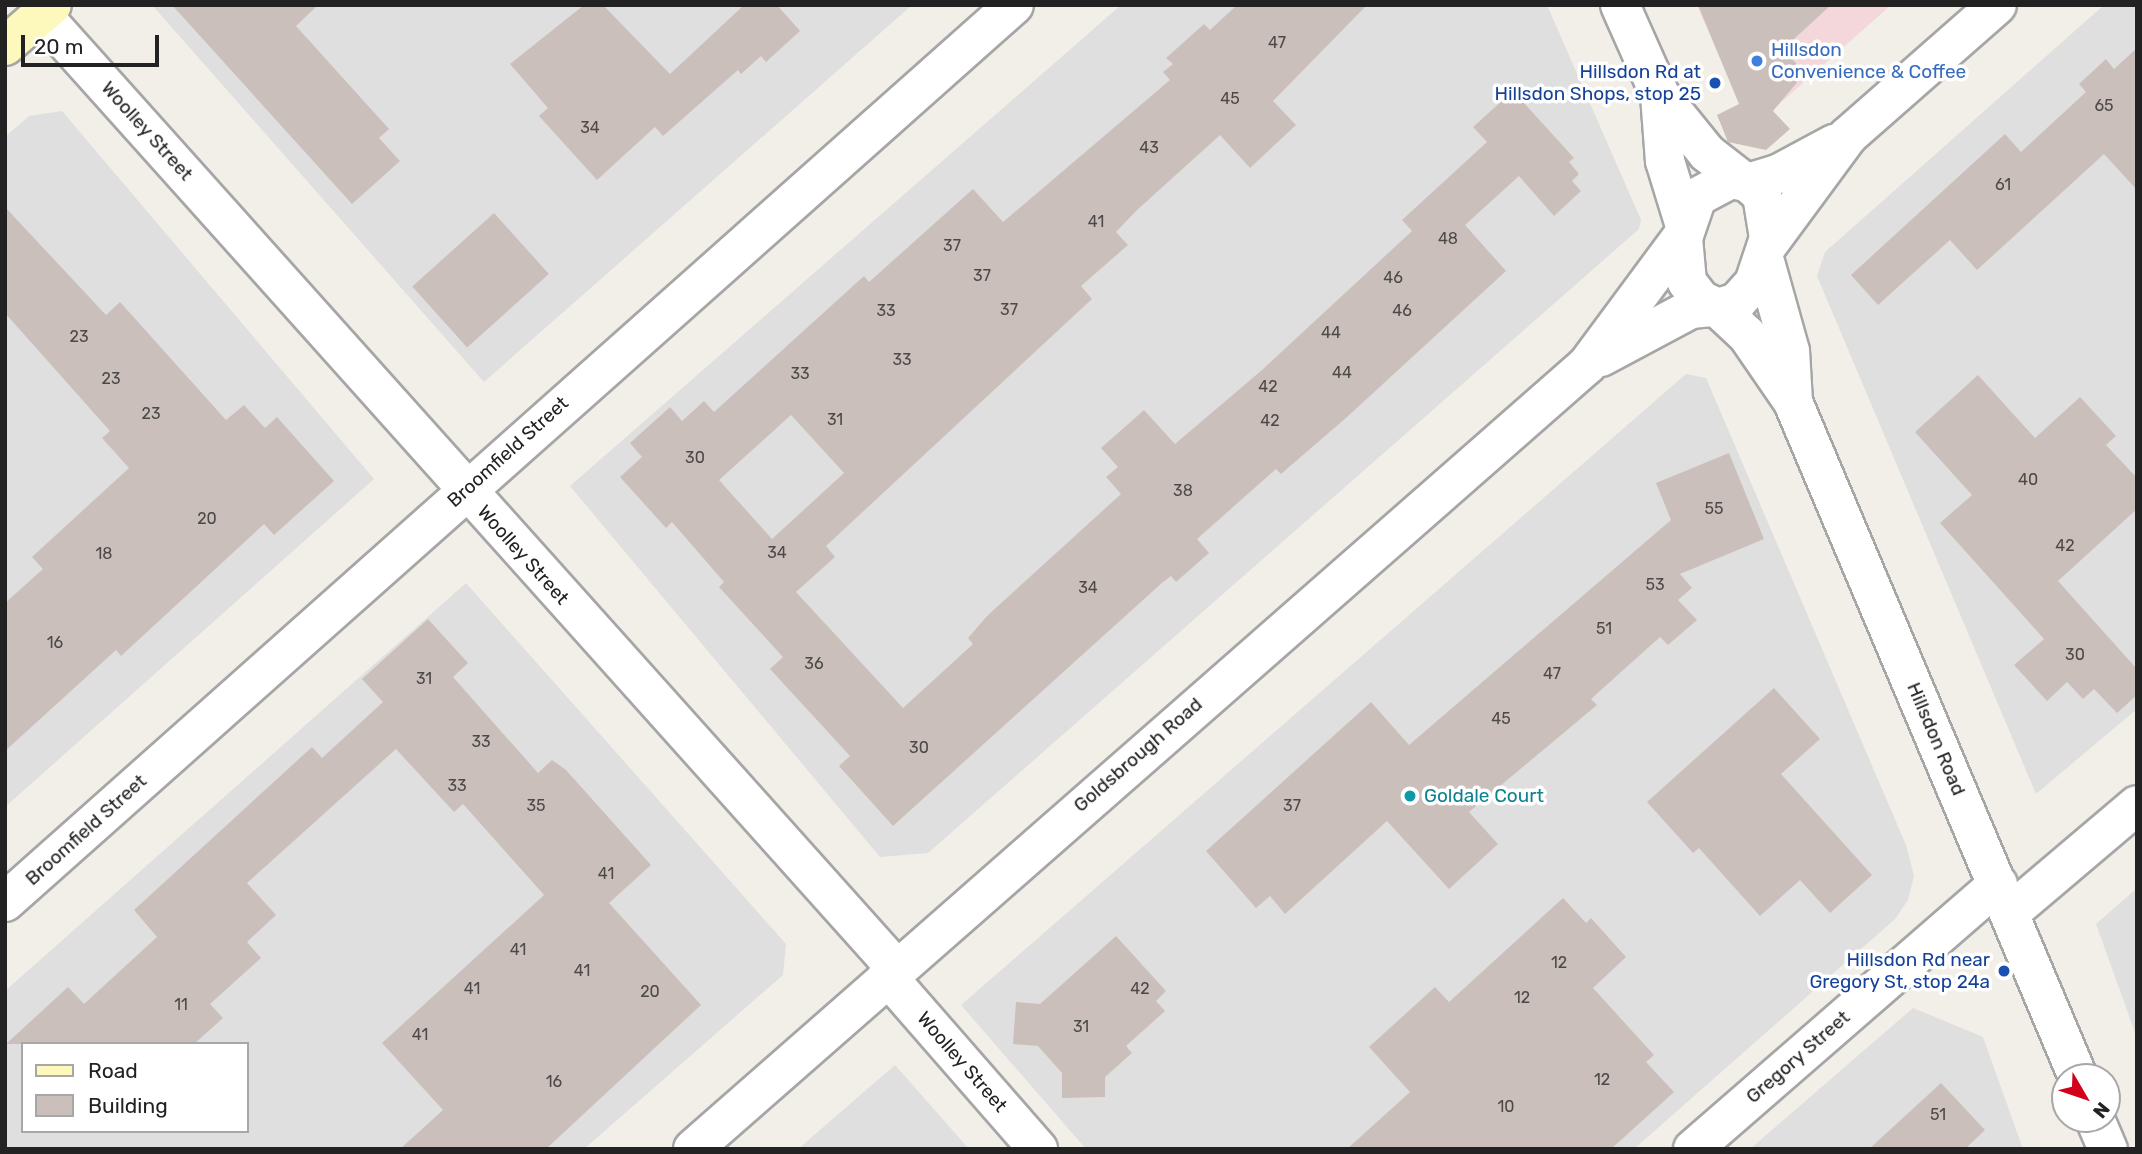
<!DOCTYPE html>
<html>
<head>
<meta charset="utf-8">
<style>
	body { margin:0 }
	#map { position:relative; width:2142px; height:1154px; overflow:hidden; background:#f2eee8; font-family:Rubik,sans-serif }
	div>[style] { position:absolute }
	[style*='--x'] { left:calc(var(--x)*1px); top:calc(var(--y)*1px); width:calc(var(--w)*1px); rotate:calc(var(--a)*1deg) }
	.residential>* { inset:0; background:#e0dfdf }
	.commercial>* { inset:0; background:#f3d7da }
	.building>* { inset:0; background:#cbbfbb; transform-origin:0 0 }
	.roads { filter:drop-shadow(2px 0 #a6a6a6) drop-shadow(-2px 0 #a6a6a6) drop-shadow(0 2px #a6a6a6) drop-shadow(0 -2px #a6a6a6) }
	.street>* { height:38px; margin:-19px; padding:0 19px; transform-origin:19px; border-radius:19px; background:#fff }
	.secondary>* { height:38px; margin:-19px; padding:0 19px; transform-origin:19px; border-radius:19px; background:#fdf8bb }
	.dots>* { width:19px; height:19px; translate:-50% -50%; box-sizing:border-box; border:4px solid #fff; border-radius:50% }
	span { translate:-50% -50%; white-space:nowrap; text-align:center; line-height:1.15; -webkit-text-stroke:7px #fff; paint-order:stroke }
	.number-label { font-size:16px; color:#4c4948 }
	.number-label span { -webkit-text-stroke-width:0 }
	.shop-label { font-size:19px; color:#366cbe }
	.left { translate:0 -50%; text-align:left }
	.transit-label { font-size:19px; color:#164399 }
	.right { translate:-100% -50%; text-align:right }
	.street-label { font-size:19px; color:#222 }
	.culture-label { font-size:19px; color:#0d838f }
	.frame { position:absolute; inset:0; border:7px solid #222; pointer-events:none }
	.legend { position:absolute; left:21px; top:1042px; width:228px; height:91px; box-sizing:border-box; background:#fff; border:2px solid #a7a7a7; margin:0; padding:9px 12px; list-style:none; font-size:21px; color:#222 }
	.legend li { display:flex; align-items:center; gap:14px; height:35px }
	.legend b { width:35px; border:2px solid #a7a7a7 }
	.north { position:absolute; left:2051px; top:1063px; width:70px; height:70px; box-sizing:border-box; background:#fff; border:2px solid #a7a7a7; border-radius:50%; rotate:129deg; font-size:19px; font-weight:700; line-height:28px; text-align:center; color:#222 }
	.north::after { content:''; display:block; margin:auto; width:24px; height:32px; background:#d3001b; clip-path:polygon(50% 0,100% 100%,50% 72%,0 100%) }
	.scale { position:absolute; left:21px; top:35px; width:138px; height:32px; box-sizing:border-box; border:4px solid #222; border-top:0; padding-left:9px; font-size:21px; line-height:24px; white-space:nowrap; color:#222; -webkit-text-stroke:5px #fff; paint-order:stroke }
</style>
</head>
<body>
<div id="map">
	<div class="residential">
		<i style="clip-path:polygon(152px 5px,912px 5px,484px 382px)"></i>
		<i style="clip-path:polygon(1121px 5px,1547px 5px,1641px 220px,1639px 229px,928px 853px,880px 857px,570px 486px)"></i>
		<i style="clip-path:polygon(2104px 5px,2137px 5px,2137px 709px,2036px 794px,1817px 276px,1825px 252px)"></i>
		<i style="clip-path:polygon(62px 111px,374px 479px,5px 807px,5px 137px,29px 116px)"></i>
		<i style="clip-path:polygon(1686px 374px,1706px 378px,1906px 845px,1914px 876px,1908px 900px,1895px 919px,1634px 1149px,1086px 1149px,961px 1005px)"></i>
		<i style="clip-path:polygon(evenodd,466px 583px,786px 944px,783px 975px,584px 1149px,5px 1149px,5px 991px,466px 583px,23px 1044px,247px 1044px,247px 1131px,23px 1131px,23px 1044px)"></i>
		<i style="clip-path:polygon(2137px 888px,2137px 1038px,2096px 924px)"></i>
		<i style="clip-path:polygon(1913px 1008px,1983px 1037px,2023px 1149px,1750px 1149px)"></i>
		<i style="clip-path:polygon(895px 1065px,969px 1149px,798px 1149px)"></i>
	</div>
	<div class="commercial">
		<i style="clip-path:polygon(1697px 5px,1891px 5px,1760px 121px,1746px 119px)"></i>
	</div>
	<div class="building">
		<i style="clip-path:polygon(172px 5px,318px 5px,296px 26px,389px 129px,379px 138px,400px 161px,352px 204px)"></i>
		<i style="clip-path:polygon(584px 5px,603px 5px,670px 74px,744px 5px,777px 5px,800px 31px,766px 62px,761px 56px,741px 74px,738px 70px,663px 136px,655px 127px,597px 180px,539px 116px,548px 108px,510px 64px)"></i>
		<i style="clip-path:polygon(evenodd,1237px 5px,1367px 5px,1273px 101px,1296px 125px,1250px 168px,1220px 135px,1136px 211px,1116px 232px,1128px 245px,1081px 286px,1092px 299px,826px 546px,835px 557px,796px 592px,903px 708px,973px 644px,968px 638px,987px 616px,1121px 494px,1106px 477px,1118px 467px,1101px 448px,1144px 410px,1175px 444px,1262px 370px,1412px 231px,1402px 220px,1487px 142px,1473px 127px,1513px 91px,1574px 158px,1569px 162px,1579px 174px,1572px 181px,1581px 191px,1554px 216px,1519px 176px,1465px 225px,1506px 271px,1347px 417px,1281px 474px,1276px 469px,1197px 539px,1209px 553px,1176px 582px,1171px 576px,1163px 582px,893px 826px,839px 766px,850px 756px,770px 669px,783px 657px,719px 587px,724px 582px,672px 522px,666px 528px,620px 477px,642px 457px,630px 443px,670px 407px,682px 421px,704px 401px,714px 412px,864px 276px,869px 282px,973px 189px,1003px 222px,1170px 80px,1163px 72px,1173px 64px,1166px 58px,1204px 24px,1210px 30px,1237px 5px,791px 415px,844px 473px,772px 539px,719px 480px,791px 415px)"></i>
		<i style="clip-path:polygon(1698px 5px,1831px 5px,1783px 49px,1805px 73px,1773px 111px,1790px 129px,1766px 150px,1728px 142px,1717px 115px,1739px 104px)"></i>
		<i style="clip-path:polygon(2137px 48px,2137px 190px,2104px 154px,1977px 270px,1950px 240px,1878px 305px,1851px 275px,2005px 134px,2021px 152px,2086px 92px,2079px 84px,2106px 59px,2114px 69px)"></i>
		<i style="clip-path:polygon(5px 207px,106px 315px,120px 302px,226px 420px,244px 405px,265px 428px,277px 417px,334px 481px,274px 535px,264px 524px,121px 656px,116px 650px,5px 751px,5px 603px,43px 569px,32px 557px,129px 468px,102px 438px,110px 431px,5px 313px)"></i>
		<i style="left:494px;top:213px;width:82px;height:110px;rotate:48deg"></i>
		<i style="clip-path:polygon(1978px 375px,2035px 438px,2080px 397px,2116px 436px,2106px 445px,2137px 478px,2137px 509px,2058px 581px,2137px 669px,2137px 695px,2117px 713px,2094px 689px,2083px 699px,2067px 682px,2047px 701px,2014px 665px,2044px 639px,1940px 523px,1972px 495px,1915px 432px)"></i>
		<i style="clip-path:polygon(1729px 453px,1764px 539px,1680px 574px,1692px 588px,1678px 600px,1697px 620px,1668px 645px,1660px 637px,1591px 699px,1597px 705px,1469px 812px,1498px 844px,1449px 889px,1387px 821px,1285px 914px,1270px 896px,1256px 908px,1206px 851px,1371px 702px,1409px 745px,1671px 520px,1656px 483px)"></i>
		<i style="clip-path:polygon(428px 619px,468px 663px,453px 677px,538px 773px,552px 760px,566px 770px,651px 865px,609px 903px,701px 1005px,546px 1149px,400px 1149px,443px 1110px,382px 1043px,544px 895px,463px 804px,454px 812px,396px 749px,247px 883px,276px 915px,247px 942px,261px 958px,210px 1004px,223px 1018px,194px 1044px,6px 1044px,68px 987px,84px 1004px,157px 937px,134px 910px,312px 747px,322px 758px,383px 702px,362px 679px)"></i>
		<i style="clip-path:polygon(1774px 688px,1820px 739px,1781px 774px,1872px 875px,1830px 913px,1800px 880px,1760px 916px,1699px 848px,1693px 853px,1647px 802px)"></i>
		<i style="clip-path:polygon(1563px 898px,1586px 923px,1591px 918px,1626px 957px,1593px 988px,1654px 1055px,1646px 1062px,1674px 1092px,1611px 1149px,1347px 1149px,1410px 1092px,1369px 1047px,1435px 987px,1449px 1002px)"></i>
		<i style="clip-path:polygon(1116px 936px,1166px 991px,1156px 1001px,1165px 1011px,1126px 1046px,1132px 1053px,1105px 1077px,1105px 1097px,1062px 1098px,1062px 1073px,1038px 1046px,1013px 1044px,1016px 1002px,1040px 1004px)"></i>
		<i style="clip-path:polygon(1941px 1083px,1985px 1130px,1965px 1149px,1869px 1149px)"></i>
	</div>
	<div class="roads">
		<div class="street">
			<i style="--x:1620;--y:5;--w:98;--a:66"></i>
			<i style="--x:1660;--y:95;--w:75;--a:51"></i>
			<i style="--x:1707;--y:153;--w:46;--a:37.9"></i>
			<i style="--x:42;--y:15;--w:1280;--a:48.14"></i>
			<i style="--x:1660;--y:95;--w:66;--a:85.7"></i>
			<i style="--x:1665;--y:161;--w:68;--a:72.9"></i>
			<i style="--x:1731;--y:179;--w:16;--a:11"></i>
			<i style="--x:1747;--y:182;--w:20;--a:41"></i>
			<i style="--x:1762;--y:195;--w:44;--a:80.8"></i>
			<i style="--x:1769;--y:238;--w:47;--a:108.4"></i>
			<i style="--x:1754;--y:283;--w:25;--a:132"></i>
			<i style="--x:1737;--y:302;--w:20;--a:162"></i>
			<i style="--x:1718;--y:308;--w:19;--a:-155"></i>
			<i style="--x:1701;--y:300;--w:23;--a:-128"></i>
			<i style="--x:1687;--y:282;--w:44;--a:-95.2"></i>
			<i style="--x:1683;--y:238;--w:43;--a:-71.1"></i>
			<i style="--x:1697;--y:197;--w:38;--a:-28"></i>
			<i style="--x:1748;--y:183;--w:31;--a:-17"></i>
			<i style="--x:1778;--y:174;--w:64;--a:-28.2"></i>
			<i style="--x:1767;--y:246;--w:137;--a:-53.6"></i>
			<i style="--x:1848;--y:136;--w:198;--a:-41.3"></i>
			<i style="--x:1765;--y:262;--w:92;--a:74.3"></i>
			<i style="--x:1790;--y:351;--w:51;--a:86.6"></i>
			<i style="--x:1718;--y:308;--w:40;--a:43"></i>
			<i style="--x:1747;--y:335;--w:81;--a:55.5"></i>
			<i style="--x:1793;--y:402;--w:733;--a:67.11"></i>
			<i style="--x:1601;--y:357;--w:102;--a:-28.1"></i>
			<i style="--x:1691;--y:309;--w:21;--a:-5"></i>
			<i style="--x:5;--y:902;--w:1350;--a:-41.64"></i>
			<i style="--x:2011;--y:912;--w:165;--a:-40.3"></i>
			<i style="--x:887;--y:976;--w:230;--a:48.9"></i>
			<i style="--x:2095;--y:1119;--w:33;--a:67"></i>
			<i style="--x:693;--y:1149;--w:1189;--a:-41.25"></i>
			<i style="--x:1587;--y:365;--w:163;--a:-53.5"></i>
			<i style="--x:1693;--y:1149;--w:404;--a:-41"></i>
		</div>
		<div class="secondary">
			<i style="--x:5;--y:46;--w:62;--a:-41.1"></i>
		</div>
	</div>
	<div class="dots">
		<i style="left:1757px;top:61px;background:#3f7fe0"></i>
		<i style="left:1715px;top:83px;background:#1a4fb4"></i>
		<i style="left:1410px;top:796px;background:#0f9aa8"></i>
		<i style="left:2004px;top:971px;background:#1a4fb4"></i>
	</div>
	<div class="number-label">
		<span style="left:1277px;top:43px">47</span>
		<span style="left:1230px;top:99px">45</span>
		<span style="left:2104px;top:106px">65</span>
		<span style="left:590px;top:128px">34</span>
		<span style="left:1149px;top:148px">43</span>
		<span style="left:2003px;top:185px">61</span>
		<span style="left:1096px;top:222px">41</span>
		<span style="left:1448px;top:239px">48</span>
		<span style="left:952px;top:246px">37</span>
		<span style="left:982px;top:276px">37</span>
		<span style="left:1393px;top:278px">46</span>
		<span style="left:1009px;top:310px">37</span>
		<span style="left:886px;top:311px">33</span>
		<span style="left:1402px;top:311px">46</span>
		<span style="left:1331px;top:333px">44</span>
		<span style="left:79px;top:337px">23</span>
		<span style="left:902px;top:360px">33</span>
		<span style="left:1342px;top:373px">44</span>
		<span style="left:800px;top:374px">33</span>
		<span style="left:111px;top:379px">23</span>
		<span style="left:1268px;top:387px">42</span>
		<span style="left:151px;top:414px">23</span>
		<span style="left:835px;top:420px">31</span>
		<span style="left:1270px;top:421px">42</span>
		<span style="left:695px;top:458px">30</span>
		<span style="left:2028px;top:480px">40</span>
		<span style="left:1183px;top:491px">38</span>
		<span style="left:1714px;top:509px">55</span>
		<span style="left:207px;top:519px">20</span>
		<span style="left:2065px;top:546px">42</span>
		<span style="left:777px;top:553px">34</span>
		<span style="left:104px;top:554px">18</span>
		<span style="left:1655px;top:585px">53</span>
		<span style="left:1088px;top:588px">34</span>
		<span style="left:1604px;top:629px">51</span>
		<span style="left:55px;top:643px">16</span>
		<span style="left:2075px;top:655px">30</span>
		<span style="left:814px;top:664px">36</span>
		<span style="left:1552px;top:674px">47</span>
		<span style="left:424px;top:679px">31</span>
		<span style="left:1501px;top:719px">45</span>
		<span style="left:481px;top:742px">33</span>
		<span style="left:919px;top:748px">30</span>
		<span style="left:457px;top:786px">33</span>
		<span style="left:536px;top:806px">35</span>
		<span style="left:1292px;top:806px">37</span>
		<span style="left:606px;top:874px">41</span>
		<span style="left:518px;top:950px">41</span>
		<span style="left:1559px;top:963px">12</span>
		<span style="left:582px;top:971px">41</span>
		<span style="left:472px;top:989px">41</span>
		<span style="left:1140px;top:989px">42</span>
		<span style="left:650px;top:992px">20</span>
		<span style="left:1522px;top:998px">12</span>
		<span style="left:181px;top:1005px">11</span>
		<span style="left:1081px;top:1027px">31</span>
		<span style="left:420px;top:1035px">41</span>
		<span style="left:1602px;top:1080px">12</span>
		<span style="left:554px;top:1082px">16</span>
		<span style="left:1506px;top:1107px">10</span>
		<span style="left:1938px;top:1115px">51</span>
	</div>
	<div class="shop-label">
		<span class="left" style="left:1771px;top:61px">Hillsdon<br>Convenience &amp; Coffee</span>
	</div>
	<div class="transit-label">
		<span class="right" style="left:1701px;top:83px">Hillsdon Rd at<br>Hillsdon Shops, stop 25</span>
		<span class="right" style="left:1990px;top:971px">Hillsdon Rd near<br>Gregory St, stop 24a</span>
	</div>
	<div class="street-label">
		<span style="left:147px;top:131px;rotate:48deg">Woolley Street</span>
		<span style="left:508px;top:452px;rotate:-42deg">Broomfield Street</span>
		<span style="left:523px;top:555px;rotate:48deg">Woolley Street</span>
		<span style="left:1936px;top:739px;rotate:67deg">Hillsdon Road</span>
		<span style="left:1138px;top:755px;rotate:-41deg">Goldsbrough Road</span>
		<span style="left:86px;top:830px;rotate:-42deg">Broomfield Street</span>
		<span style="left:1798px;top:1057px;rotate:-41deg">Gregory Street</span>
		<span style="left:962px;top:1062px;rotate:49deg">Woolley Street</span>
	</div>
	<div class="culture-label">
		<span class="left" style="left:1424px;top:796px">Goldale Court</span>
	</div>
	<div class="frame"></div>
	<ul class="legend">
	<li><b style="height:9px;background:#fdf8bb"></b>Road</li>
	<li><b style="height:19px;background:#cbbfbb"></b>Building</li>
	</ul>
	<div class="north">N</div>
	<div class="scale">20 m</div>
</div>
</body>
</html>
